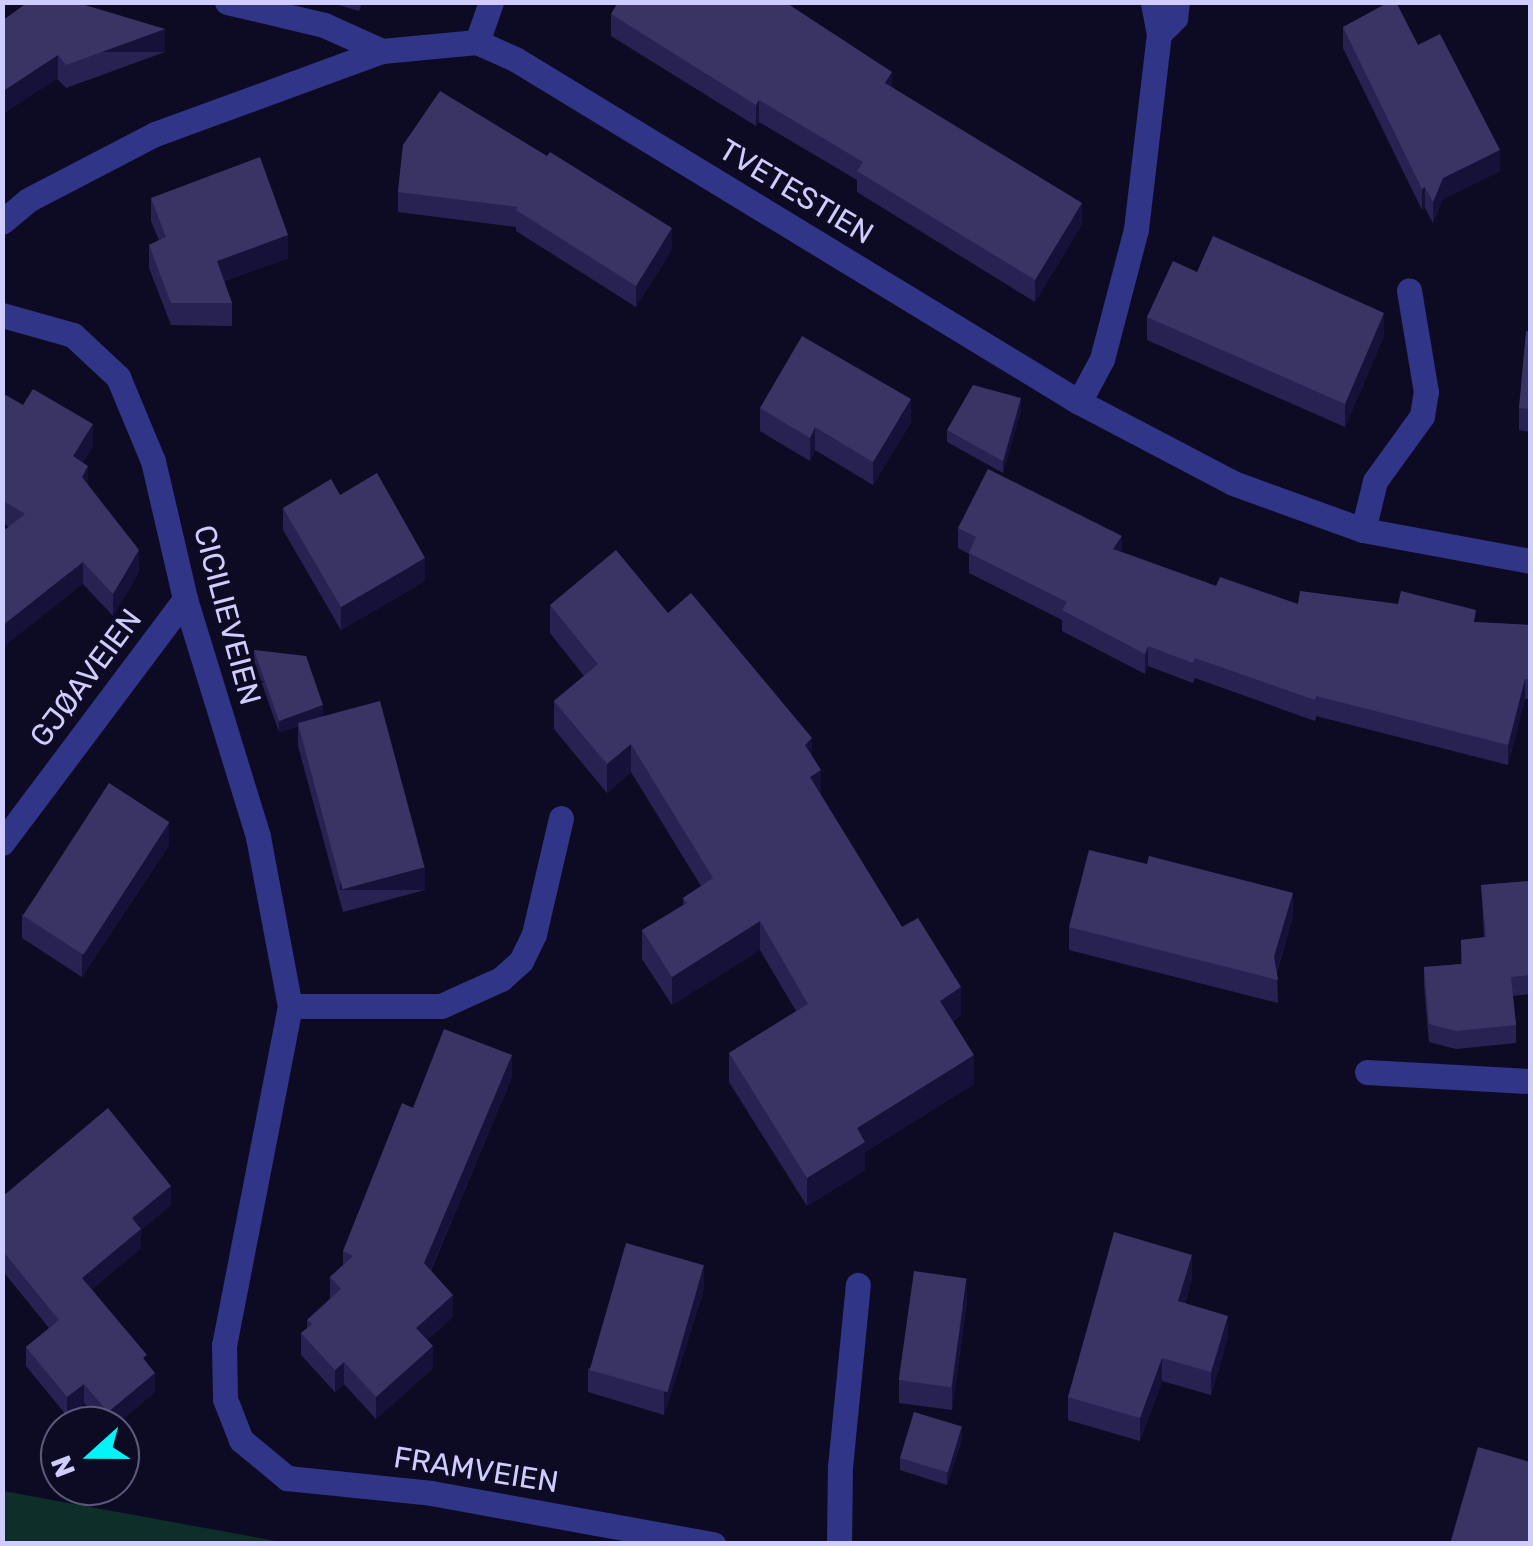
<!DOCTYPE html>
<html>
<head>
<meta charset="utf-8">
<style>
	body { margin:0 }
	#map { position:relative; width:1533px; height:1546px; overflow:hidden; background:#0d0b23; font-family:Rubik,sans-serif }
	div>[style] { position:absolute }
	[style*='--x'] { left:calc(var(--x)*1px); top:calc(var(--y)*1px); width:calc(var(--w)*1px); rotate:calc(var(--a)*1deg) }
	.green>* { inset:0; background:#0e2e2a }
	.minor>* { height:25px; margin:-12.5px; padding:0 12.5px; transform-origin:12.5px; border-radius:12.5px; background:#313587 }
	.wall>* { inset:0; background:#282253 }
	.shaded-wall>* { inset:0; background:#151138; transform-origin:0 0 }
	.building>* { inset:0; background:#3a3465; transform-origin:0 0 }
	span { translate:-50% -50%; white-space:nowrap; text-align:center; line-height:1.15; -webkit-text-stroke:8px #0d0b23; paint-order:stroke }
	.street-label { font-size:30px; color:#cfcdff }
	.frame { position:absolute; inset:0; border:5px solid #cfcdff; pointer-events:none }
	.north { position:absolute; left:40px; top:1406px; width:100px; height:100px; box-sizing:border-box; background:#0d0b23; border:2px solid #5b597b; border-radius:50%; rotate:249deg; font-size:28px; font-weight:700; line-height:40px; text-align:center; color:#cfcdff }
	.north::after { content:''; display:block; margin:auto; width:35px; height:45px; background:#00f4f8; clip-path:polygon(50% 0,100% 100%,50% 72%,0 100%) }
</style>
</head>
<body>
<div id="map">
	<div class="green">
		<i style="clip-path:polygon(3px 1491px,287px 1543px,3px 1543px)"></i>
	</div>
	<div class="minor">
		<i style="--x:227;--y:2;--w:100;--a:13.3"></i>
		<i style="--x:324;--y:25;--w:64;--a:24.1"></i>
		<i style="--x:1159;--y:34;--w:23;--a:-45"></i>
		<i style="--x:1175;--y:18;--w:16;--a:-83"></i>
		<i style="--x:477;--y:42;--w:42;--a:24.1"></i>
		<i style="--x:515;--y:59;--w:660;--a:31.31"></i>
		<i style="--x:1079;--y:402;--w:174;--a:27.7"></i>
		<i style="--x:1233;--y:483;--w:138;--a:19.9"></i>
		<i style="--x:1363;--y:530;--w:170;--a:10.5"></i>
		<i style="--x:477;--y:42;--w:42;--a:-70.7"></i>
		<i style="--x:2;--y:222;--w:34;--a:-40"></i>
		<i style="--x:28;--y:200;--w:143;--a:-27.5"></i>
		<i style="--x:155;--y:134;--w:242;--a:-20.1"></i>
		<i style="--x:382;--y:51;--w:95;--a:-5.4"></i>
		<i style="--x:2;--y:315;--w:74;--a:15.7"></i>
		<i style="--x:73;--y:335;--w:62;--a:43"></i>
		<i style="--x:118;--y:377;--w:91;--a:67.4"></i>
		<i style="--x:153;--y:461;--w:142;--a:76.9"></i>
		<i style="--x:185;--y:599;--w:249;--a:72.9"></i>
		<i style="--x:258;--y:837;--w:172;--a:79.3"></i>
		<i style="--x:290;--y:1006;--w:345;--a:101"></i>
		<i style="--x:224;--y:1345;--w:54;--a:88.9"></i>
		<i style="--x:225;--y:1399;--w:44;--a:68.7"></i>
		<i style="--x:241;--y:1440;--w:60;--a:39.6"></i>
		<i style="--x:287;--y:1478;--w:145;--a:5.9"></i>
		<i style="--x:431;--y:1493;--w:287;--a:10.3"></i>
		<i style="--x:1079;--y:402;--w:49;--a:-61.9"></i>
		<i style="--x:1102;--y:359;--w:134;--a:-75.3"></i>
		<i style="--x:1136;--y:229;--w:196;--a:-83.3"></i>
		<i style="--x:1159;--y:34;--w:33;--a:-101"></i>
		<i style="--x:1363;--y:530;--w:50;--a:-76.2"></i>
		<i style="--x:1375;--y:481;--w:80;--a:-54.1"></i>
		<i style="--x:1422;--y:416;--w:24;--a:-81"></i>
		<i style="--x:1426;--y:392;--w:103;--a:-99.5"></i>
		<i style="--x:2;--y:843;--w:305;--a:-53.1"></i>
		<i style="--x:290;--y:1006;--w:151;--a:0"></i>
		<i style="--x:441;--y:1006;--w:66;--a:-24.2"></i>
		<i style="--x:501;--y:979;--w:27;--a:-42"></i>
		<i style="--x:521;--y:961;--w:30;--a:-64"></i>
		<i style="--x:534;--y:934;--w:119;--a:-76.9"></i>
		<i style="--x:1367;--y:1072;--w:163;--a:3.2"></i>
		<i style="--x:839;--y:1544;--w:77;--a:-89.3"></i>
		<i style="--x:840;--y:1467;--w:183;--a:-84.4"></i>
	</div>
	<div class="wall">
		<i style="clip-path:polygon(328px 2px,362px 2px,359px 11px)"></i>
		<i style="clip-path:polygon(611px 14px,892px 87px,1082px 224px,1035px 302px,857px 192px,857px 180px,759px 122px,756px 126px,611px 36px)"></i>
		<i style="clip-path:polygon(2px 21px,165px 52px,66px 88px)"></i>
		<i style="clip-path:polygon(1343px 27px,1418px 45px,1500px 171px,1443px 199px,1433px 223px,1425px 208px,1422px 210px,1343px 48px)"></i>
		<i style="clip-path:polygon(403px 145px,672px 249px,636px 307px,516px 231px,516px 227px,398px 212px,398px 192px)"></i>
		<i style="clip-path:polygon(151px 198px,288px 258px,224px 281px,232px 303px,232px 326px,171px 325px,149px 268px,149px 245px,159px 240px,151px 221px)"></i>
		<i style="clip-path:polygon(1197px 272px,1384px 336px,1345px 427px,1147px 340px,1147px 317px)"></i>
		<i style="clip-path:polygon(1530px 332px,1530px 432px,1519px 430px,1519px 408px)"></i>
		<i style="clip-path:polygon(2px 393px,93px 446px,83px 462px,88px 486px,139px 572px,113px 616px,83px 584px,2px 522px)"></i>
		<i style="clip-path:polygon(760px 408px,911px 422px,873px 485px,815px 450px,810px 461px,760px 431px)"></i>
		<i style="clip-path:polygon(1021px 410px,1003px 473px,947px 442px,947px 430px)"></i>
		<i style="clip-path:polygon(340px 495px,425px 581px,341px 630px,283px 530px,283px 508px)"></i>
		<i style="clip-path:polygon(958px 528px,1122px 552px,1216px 586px,1298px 604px,1476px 622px,1530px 625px,1530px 699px,1525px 699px,1508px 765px,1316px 716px,1315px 721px,1195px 678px,1193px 683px,1148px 666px,1145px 674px,1062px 631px,1062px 620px,969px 573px,969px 554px,958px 548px)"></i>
		<i style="clip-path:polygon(550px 605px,668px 613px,812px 756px,821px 795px,902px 927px,961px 1015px,953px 1021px,974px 1084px,865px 1152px,865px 1170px,807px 1206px,729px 1082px,729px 1053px,796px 1011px,760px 950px,672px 1005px,642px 959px,642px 930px,683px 905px,683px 898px,701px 886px,631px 772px,607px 793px,554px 729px,554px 701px,584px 676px,550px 633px)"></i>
		<i style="clip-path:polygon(254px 650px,323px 716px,425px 890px,343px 912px,298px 746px,298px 726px,279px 732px,254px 661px)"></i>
		<i style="clip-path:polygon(169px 845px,82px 977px,22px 938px,22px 915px)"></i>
		<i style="clip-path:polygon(1530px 881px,1530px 994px,1513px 996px,1516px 1025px,1516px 1043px,1456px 1049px,1429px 1042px,1424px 986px,1424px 967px,1461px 964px,1461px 940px,1484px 937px,1481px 885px)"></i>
		<i style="clip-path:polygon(1293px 916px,1277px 972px,1278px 1003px,1069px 950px,1069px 927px)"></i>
		<i style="clip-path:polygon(512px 1077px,431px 1270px,453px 1317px,427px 1340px,433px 1368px,376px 1419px,344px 1384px,335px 1392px,301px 1355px,301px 1333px,307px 1329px,307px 1320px,330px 1299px,330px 1277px,343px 1265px,343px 1251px,413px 1108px)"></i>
		<i style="clip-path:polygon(2px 1197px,171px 1205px,141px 1230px,141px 1248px,92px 1289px,147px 1363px,155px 1392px,114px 1426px,103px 1426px,84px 1403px,67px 1416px,26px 1366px,26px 1347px,49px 1328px,2px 1270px)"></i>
		<i style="clip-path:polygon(1192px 1278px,1185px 1303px,1228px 1338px,1211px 1395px,1162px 1381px,1140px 1441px,1068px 1420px,1068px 1397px)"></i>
		<i style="clip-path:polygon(704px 1289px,664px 1415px,588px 1392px,588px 1369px)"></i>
		<i style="clip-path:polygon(967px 1301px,952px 1410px,899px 1403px,899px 1380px)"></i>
		<i style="clip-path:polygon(962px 1439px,947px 1485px,900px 1470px,900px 1458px)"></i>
	</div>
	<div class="shaded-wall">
		<i style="left:165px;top:29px;width:23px;height:105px;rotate:90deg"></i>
		<i style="clip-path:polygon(58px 55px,58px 78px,2px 115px,2px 92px)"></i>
		<i style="clip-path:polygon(892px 72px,892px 93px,885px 83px)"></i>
		<i style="clip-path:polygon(759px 100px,759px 122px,756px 126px,756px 105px)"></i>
		<i style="clip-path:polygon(1500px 150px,1500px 171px,1443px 199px,1433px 223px,1433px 202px,1443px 178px)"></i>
		<i style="clip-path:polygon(1425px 187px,1425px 208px,1422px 210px,1422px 189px)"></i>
		<i style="clip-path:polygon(1082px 203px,1082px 224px,1035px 302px,1035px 280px)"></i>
		<i style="clip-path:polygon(672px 228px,672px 249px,636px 307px,636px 286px)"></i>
		<i style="clip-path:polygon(288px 235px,288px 258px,217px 283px,217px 261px)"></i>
		<i style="clip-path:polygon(1384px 313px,1384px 336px,1345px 427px,1345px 404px)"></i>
		<i style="clip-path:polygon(1021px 398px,1021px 410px,1003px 473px,1003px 461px)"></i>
		<i style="clip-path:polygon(911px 399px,911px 422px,873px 485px,873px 462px)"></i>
		<i style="clip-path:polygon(93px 424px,93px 446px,73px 478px,73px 456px)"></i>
		<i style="clip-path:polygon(815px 427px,815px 450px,810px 461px,810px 438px)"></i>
		<i style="clip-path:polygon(88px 466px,88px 488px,82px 477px)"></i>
		<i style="clip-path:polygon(1122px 536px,1122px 556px,1113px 549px)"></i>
		<i style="clip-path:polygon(139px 550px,139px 572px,113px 616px,113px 594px)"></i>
		<i style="clip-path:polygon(425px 558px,425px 581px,341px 630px,341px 607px)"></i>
		<i style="clip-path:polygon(83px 562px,83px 584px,2px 648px,2px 626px)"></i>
		<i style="clip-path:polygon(1148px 646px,1148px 666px,1145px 674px,1145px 654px)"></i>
		<i style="clip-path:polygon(1525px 679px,1525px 699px,1508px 765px,1508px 745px)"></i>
		<i style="clip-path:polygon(323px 705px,323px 717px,279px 732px,279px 721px)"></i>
		<i style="clip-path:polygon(812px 738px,812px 766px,805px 745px)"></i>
		<i style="clip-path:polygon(631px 744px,631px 772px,607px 793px,607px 764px)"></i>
		<i style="clip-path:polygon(821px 770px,821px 799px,810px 777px)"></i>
		<i style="clip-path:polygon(169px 822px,169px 845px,82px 977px,82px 954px)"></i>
		<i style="left:425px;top:867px;width:23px;height:85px;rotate:90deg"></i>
		<i style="clip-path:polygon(1293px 893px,1293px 916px,1274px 979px,1274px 956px)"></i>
		<i style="clip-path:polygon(760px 921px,760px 950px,672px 1005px,672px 977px)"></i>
		<i style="clip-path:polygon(961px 987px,961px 1015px,940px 1029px,940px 1001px)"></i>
		<i style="clip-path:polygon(512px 1055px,512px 1077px,424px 1285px,424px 1263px)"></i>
		<i style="clip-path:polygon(974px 1055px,974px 1084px,865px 1152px,865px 1170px,807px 1206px,807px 1178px,857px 1128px)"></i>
		<i style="clip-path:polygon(171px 1186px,171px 1205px,141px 1230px,141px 1248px,82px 1297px,82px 1278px,132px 1218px)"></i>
		<i style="clip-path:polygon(1192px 1255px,1192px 1278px,1178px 1324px,1178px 1301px)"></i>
		<i style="clip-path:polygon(704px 1266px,704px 1289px,664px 1415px,664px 1393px)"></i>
		<i style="clip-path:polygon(967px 1278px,967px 1301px,952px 1410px,952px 1387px)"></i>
		<i style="clip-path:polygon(453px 1295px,453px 1317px,416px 1350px,416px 1328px)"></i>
		<i style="clip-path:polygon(1228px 1316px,1228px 1338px,1211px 1395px,1211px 1372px)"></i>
		<i style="clip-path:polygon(433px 1346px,433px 1368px,376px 1419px,376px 1397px)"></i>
		<i style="clip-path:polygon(1162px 1358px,1162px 1381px,1140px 1441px,1140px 1418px)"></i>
		<i style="clip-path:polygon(344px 1362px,344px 1384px,335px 1392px,335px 1370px)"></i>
		<i style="clip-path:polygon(155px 1373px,155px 1392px,114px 1426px,108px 1426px,108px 1412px)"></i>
		<i style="clip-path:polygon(84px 1384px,84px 1403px,67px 1416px,67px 1397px)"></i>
		<i style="clip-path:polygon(962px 1427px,962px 1439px,947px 1485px,947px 1473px)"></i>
	</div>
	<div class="building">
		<i style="clip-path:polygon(28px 2px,75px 2px,165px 29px,66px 65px,58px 55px,2px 92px,2px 21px)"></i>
		<i style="clip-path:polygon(618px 2px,785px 2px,892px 72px,885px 83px,1082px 203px,1035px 280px,857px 171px,863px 162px,759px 100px,756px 105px,611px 14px)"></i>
		<i style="clip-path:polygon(1389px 2px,1396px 2px,1418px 45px,1440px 34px,1500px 150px,1443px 178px,1433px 202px,1425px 187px,1422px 189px,1343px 27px)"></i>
		<i style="clip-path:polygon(440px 91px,547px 156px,550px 152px,672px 228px,636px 286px,516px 210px,518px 207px,398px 192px,403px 145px)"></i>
		<i style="clip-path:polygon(260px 157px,288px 235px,217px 261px,232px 303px,171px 303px,149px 245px,166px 237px,151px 198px)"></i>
		<i style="clip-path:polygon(1213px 236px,1384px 313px,1345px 404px,1147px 317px,1173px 261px,1197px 272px)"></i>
		<i style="clip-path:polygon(1526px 331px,1530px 332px,1530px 409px,1519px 408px)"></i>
		<i style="clip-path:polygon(802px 336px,911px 399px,873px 462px,815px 427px,810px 438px,760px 408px)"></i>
		<i style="clip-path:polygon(973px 385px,1021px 398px,1003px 461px,947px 430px)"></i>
		<i style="clip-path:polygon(33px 389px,93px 424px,73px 456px,88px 466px,82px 477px,139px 550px,113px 594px,83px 562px,2px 626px,2px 532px,25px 514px,2px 500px,2px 393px,23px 405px)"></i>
		<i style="clip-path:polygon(988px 469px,1122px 536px,1113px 549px,1216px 586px,1220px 577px,1298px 604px,1300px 591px,1398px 604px,1401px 591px,1476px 610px,1474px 622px,1530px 625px,1530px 679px,1525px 679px,1508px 745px,1316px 696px,1315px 700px,1195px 658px,1193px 663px,1148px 646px,1145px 654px,1062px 610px,1067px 602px,969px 553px,976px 537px,958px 528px)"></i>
		<i style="clip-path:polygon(377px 473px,425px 558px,341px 607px,283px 508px,331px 479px,340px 495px)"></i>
		<i style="clip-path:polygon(616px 550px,668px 613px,691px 593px,812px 738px,805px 745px,821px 770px,810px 777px,902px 927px,918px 918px,961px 987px,940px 1001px,974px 1055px,857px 1128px,865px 1142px,807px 1178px,729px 1053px,808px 1004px,760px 921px,672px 977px,642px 930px,687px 903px,683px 898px,713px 878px,631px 744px,607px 764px,554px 701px,598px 664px,550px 605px)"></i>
		<i style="clip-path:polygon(254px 650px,306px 656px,323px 705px,279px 721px)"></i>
		<i style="left:380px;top:701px;width:172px;height:85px;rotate:75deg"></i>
		<i style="left:109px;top:783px;width:72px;height:158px;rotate:33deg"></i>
		<i style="clip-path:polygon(1089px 850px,1147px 864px,1149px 856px,1293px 893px,1274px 956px,1278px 980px,1069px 927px)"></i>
		<i style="clip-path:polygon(1530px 881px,1530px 975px,1511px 977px,1516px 1025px,1456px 1031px,1429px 1024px,1424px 967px,1462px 964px,1461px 940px,1486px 937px,1481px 885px)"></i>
		<i style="clip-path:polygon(444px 1029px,512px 1055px,424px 1263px,453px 1295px,416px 1328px,433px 1346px,376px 1397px,344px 1362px,335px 1370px,301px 1333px,312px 1324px,307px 1320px,341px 1289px,330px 1277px,353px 1256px,343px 1251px,402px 1103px,413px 1108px)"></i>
		<i style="clip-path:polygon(108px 1108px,171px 1186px,132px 1218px,141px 1229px,82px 1278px,147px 1355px,143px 1358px,155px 1373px,108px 1412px,84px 1384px,67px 1397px,26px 1347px,59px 1320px,2px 1250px,2px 1216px,5px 1214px,2px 1211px,2px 1197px)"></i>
		<i style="clip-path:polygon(1114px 1232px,1192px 1255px,1178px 1301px,1228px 1316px,1211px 1372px,1162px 1358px,1140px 1418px,1068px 1397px)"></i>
		<i style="left:626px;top:1243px;width:81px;height:132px;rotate:16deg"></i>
		<i style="left:914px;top:1271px;width:53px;height:110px;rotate:8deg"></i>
		<i style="left:914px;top:1412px;width:50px;height:48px;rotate:17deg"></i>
		<i style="clip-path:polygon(1478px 1447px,1530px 1462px,1530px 1544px,1450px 1544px)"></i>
	</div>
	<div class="street-label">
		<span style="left:796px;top:192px;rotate:31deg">TVETESTIEN</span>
		<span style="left:227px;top:615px;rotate:75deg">CICILIEVEIEN</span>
		<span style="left:86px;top:678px;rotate:-53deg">GJØAVEIEN</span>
		<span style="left:476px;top:1470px;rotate:9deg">FRAMVEIEN</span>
	</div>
	<div class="frame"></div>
	<div class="north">N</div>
</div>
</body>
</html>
